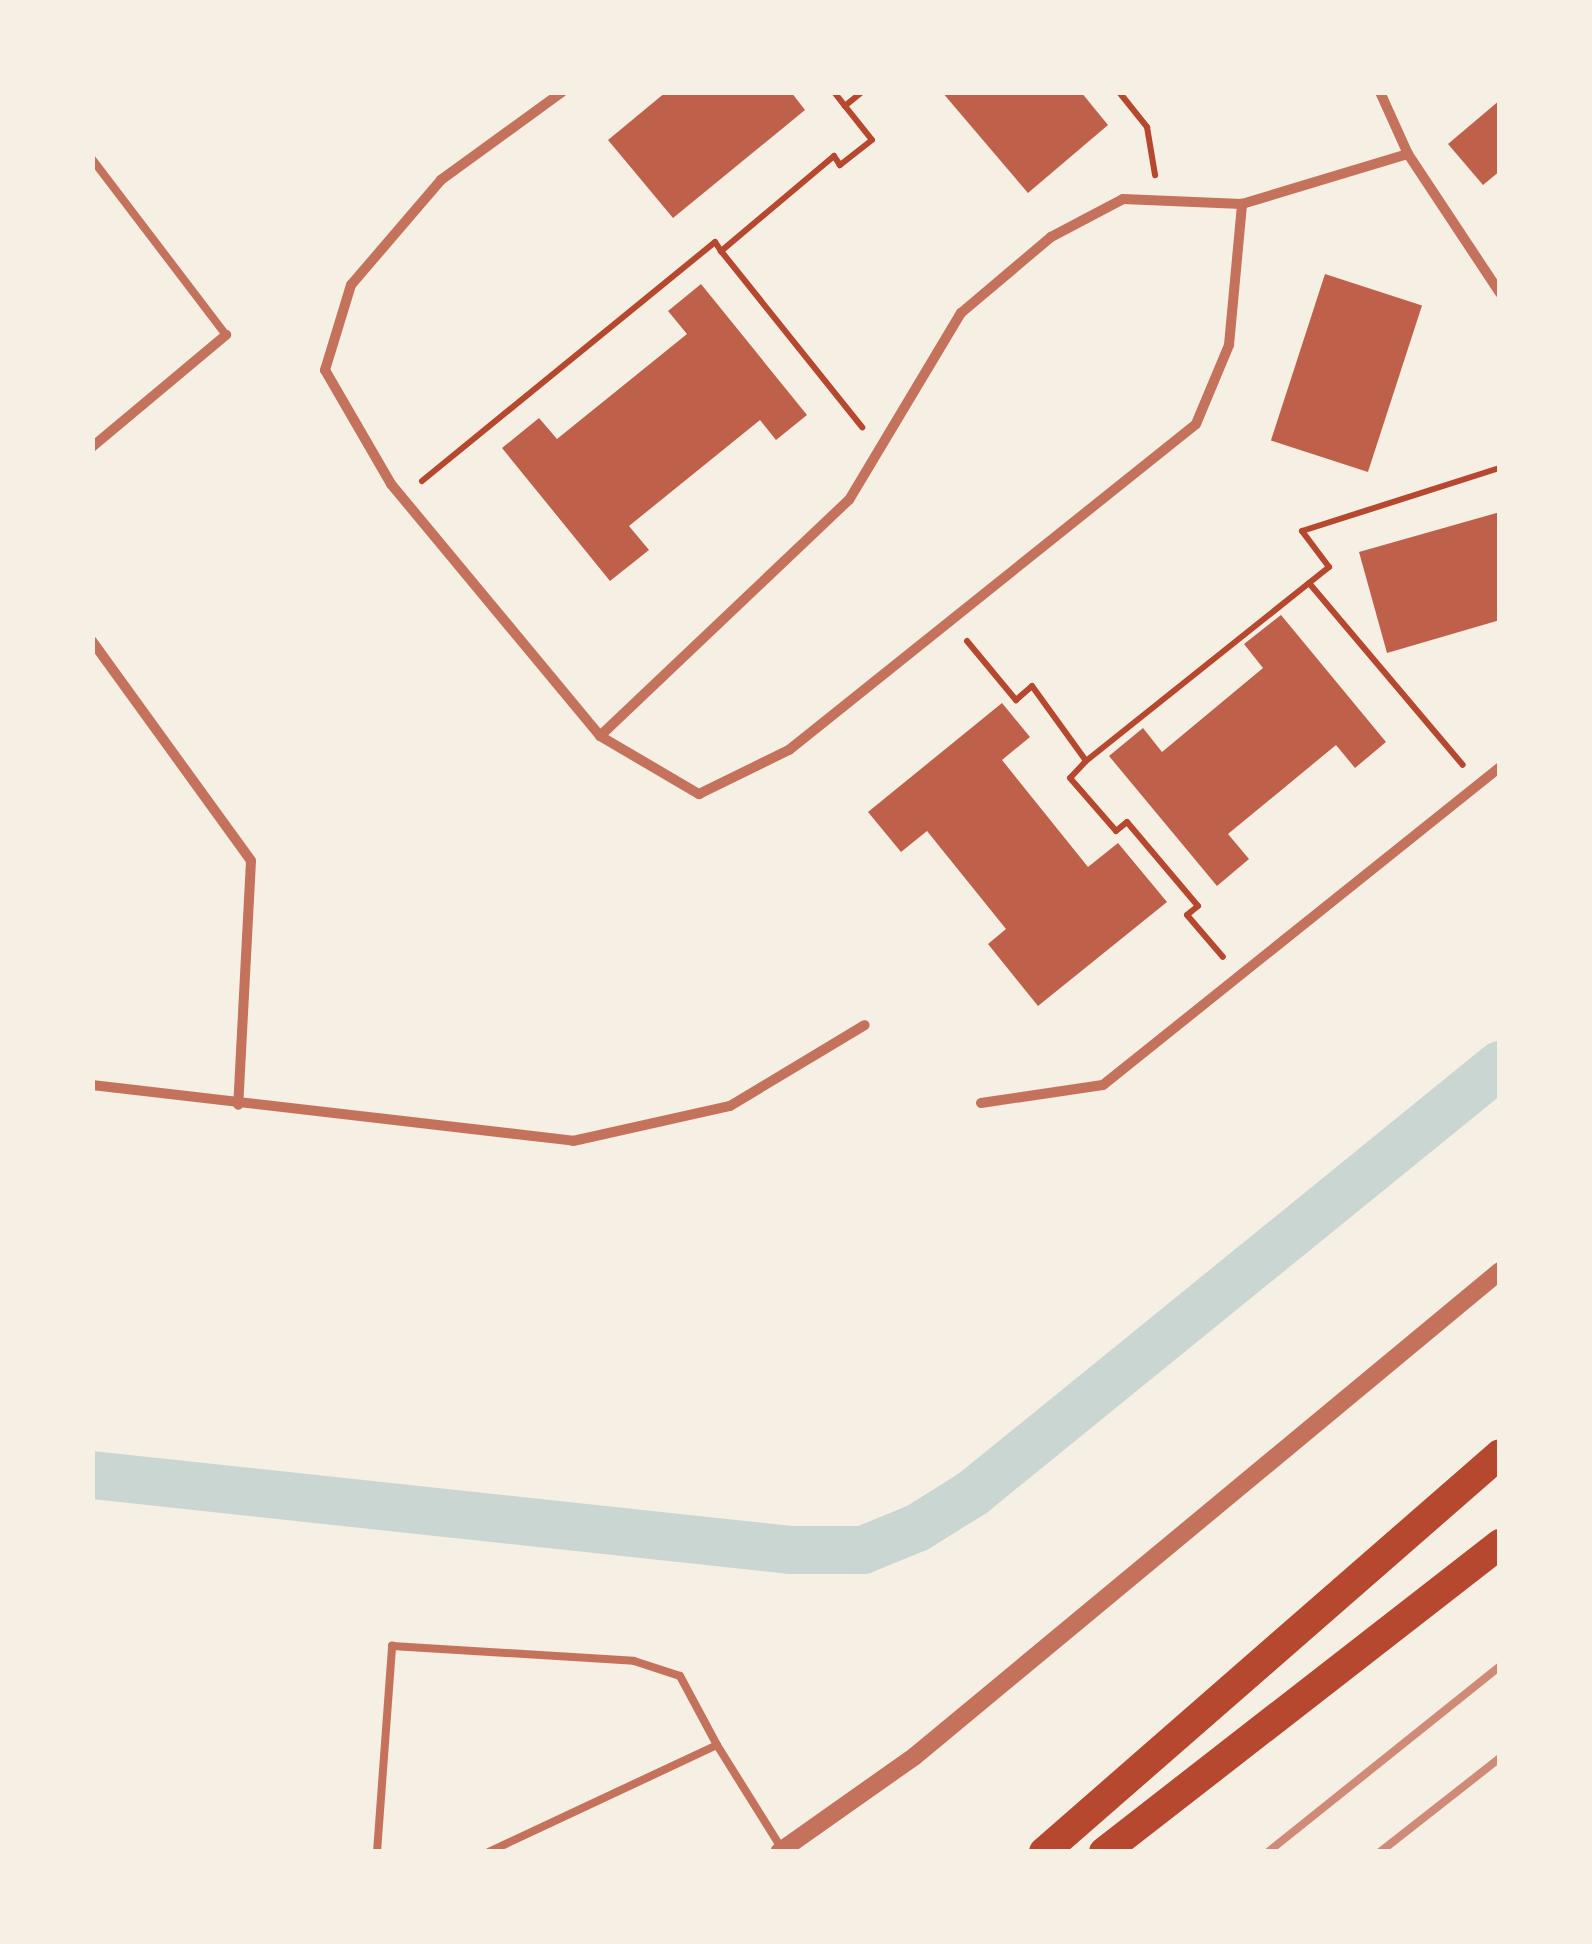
<!DOCTYPE html>
<html>
<head>
<meta charset="utf-8">
<style>
	body { margin:0 }
	#map { position:relative; width:1592px; height:1944px; overflow:hidden; background:#f6efe4; font-family:Overpass,sans-serif }
	div>[style] { position:absolute }
	[style*='--x'] { left:calc(var(--x)*1px); top:calc(var(--y)*1px); width:calc(var(--w)*1px); rotate:calc(var(--a)*1deg) }
	.canal>* { height:48px; margin:-24px; padding:0 24px; transform-origin:24px; border-radius:24px; background:#c9d6d2 }
	.building>* { inset:0; background:#bf614a; transform-origin:0 0 }
	.path>* { height:6px; margin:-3px; padding:0 3px; transform-origin:3px; border-radius:3px; background:#b5482f }
	.service>* { height:8px; margin:-4px; padding:0 4px; transform-origin:4px; border-radius:4px; background:#c5725c }
	.minor>* { height:10px; margin:-5px; padding:0 5px; transform-origin:5px; border-radius:5px; background:#c5725c }
	.tertiary>* { height:18px; margin:-9px; padding:0 9px; transform-origin:9px; border-radius:9px; background:#c5725c }
	.motorway>* { height:30px; margin:-15px; padding:0 15px; transform-origin:15px; border-radius:15px; background:#b5482f }
	.rail>* { height:8px; margin:-4px; padding:0 4px; transform-origin:4px; border-radius:4px; background:#cf8b77 }
	span { translate:-50% -50%; white-space:nowrap; text-align:center; line-height:1.15; -webkit-text-stroke:10px #f6efe4; paint-order:stroke }
	.frame { position:absolute; inset:0; border:95px solid #f6efe4; pointer-events:none }
</style>
</head>
<body>
<div id="map">
	<div class="canal">
		<i style="--x:92;--y:1475;--w:702;--a:6.13"></i>
		<i style="--x:790;--y:1550;--w:73;--a:0"></i>
		<i style="--x:863;--y:1550;--w:58;--a:-22.2"></i>
		<i style="--x:917;--y:1528;--w:66;--a:-32"></i>
		<i style="--x:973;--y:1493;--w:679;--a:-39.08"></i>
	</div>
	<div class="building">
		<i style="clip-path:polygon(666px 92px,791px 92px,805px 110px,673px 218px,608px 140px)"></i>
		<i style="clip-path:polygon(942px 92px,1081px 92px,1108px 125px,1028px 193px)"></i>
		<i style="clip-path:polygon(1500px 100px,1500px 171px,1483px 185px,1448px 144px)"></i>
		<i style="left:1325px;top:274px;width:102px;height:175px;rotate:18deg"></i>
		<i style="clip-path:polygon(701px 284px,807px 415px,776px 440px,760px 420px,629px 526px,649px 550px,610px 581px,502px 448px,539px 418px,557px 439px,687px 334px,668px 311px)"></i>
		<i style="clip-path:polygon(1500px 512px,1500px 620px,1387px 653px,1359px 552px)"></i>
		<i style="clip-path:polygon(1281px 615px,1386px 742px,1355px 768px,1336px 745px,1228px 834px,1249px 859px,1217px 886px,1109px 756px,1143px 728px,1162px 752px,1263px 668px,1244px 644px)"></i>
		<i style="clip-path:polygon(1002px 703px,1030px 737px,1002px 760px,1088px 867px,1118px 843px,1167px 902px,1038px 1006px,988px 944px,1006px 929px,927px 831px,901px 852px,868px 812px)"></i>
	</div>
	<div class="path">
		<i style="--x:834;--y:92;--w:18;--a:52"></i>
		<i style="--x:862;--y:92;--w:22;--a:141"></i>
		<i style="--x:845;--y:106;--w:43;--a:51.5"></i>
		<i style="--x:872;--y:140;--w:41;--a:142"></i>
		<i style="--x:840;--y:165;--w:11;--a:-124"></i>
		<i style="--x:834;--y:156;--w:148;--a:139.9"></i>
		<i style="--x:721;--y:251;--w:226;--a:51.3"></i>
		<i style="--x:1119;--y:92;--w:45;--a:51.3"></i>
		<i style="--x:1147;--y:127;--w:49;--a:80.5"></i>
		<i style="--x:422;--y:481;--w:378;--a:-39.2"></i>
		<i style="--x:715;--y:242;--w:11;--a:56"></i>
		<i style="--x:1309;--y:583;--w:238;--a:49.8"></i>
		<i style="--x:967;--y:641;--w:77;--a:50.3"></i>
		<i style="--x:1016;--y:700;--w:21;--a:-41"></i>
		<i style="--x:1032;--y:686;--w:92;--a:54.2"></i>
		<i style="--x:1086;--y:761;--w:311;--a:-38.6"></i>
		<i style="--x:1329;--y:567;--w:45;--a:-126.9"></i>
		<i style="--x:1302;--y:531;--w:208;--a:-17.7"></i>
		<i style="--x:1086;--y:761;--w:23;--a:133"></i>
		<i style="--x:1070;--y:778;--w:70;--a:49"></i>
		<i style="--x:1116;--y:831;--w:14;--a:-39"></i>
		<i style="--x:1127;--y:822;--w:110;--a:49.8"></i>
		<i style="--x:1198;--y:906;--w:14;--a:141"></i>
		<i style="--x:1187;--y:915;--w:55;--a:49.4"></i>
	</div>
	<div class="service">
		<i style="--x:92;--y:159;--w:221;--a:52.7"></i>
		<i style="--x:717;--y:1745;--w:123;--a:58"></i>
		<i style="--x:377;--y:1852;--w:207;--a:-85.8"></i>
		<i style="--x:392;--y:1646;--w:242;--a:3.5"></i>
		<i style="--x:634;--y:1661;--w:48;--a:18.1"></i>
		<i style="--x:680;--y:1676;--w:78;--a:61.8"></i>
		<i style="--x:717;--y:1745;--w:252;--a:154.9"></i>
	</div>
	<div class="minor">
		<i style="--x:562;--y:92;--w:150;--a:144"></i>
		<i style="--x:441;--y:180;--w:138;--a:130.6"></i>
		<i style="--x:351;--y:285;--w:89;--a:107"></i>
		<i style="--x:325;--y:370;--w:132;--a:59.9"></i>
		<i style="--x:391;--y:484;--w:327;--a:50.3"></i>
		<i style="--x:600;--y:736;--w:115;--a:30.4"></i>
		<i style="--x:699;--y:794;--w:100;--a:-26.1"></i>
		<i style="--x:789;--y:750;--w:521;--a:-38.69"></i>
		<i style="--x:1196;--y:424;--w:86;--a:-67.3"></i>
		<i style="--x:1229;--y:345;--w:142;--a:-84.7"></i>
		<i style="--x:1380;--y:92;--w:68;--a:65.7"></i>
		<i style="--x:1408;--y:154;--w:167;--a:56.5"></i>
		<i style="--x:92;--y:447;--w:175;--a:-39.9"></i>
		<i style="--x:92;--y:641;--w:271;--a:54.1"></i>
		<i style="--x:251;--y:861;--w:244;--a:93"></i>
		<i style="--x:600;--y:736;--w:343;--a:-43.5"></i>
		<i style="--x:849;--y:500;--w:218;--a:-59.1"></i>
		<i style="--x:961;--y:313;--w:118;--a:-40.2"></i>
		<i style="--x:1051;--y:237;--w:81;--a:-27.8"></i>
		<i style="--x:1123;--y:199;--w:119;--a:2.4"></i>
		<i style="--x:1242;--y:204;--w:173;--a:-16.8"></i>
		<i style="--x:92;--y:1085;--w:484;--a:6.6"></i>
		<i style="--x:573;--y:1141;--w:161;--a:-12.6"></i>
		<i style="--x:730;--y:1106;--w:157;--a:-31"></i>
		<i style="--x:981;--y:1103;--w:123;--a:-8.4"></i>
		<i style="--x:1103;--y:1085;--w:509;--a:-38.69"></i>
	</div>
	<div class="tertiary">
		<i style="--x:779;--y:1852;--w:166;--a:-35.2"></i>
		<i style="--x:915;--y:1756;--w:760;--a:-39.66"></i>
	</div>
	<div class="motorway">
		<i style="--x:1044;--y:1852;--w:605;--a:-41.11"></i>
		<i style="--x:1104;--y:1852;--w:502;--a:-37.87"></i>
	</div>
	<div class="rail">
		<i style="--x:1268;--y:1852;--w:297;--a:-38.7"></i>
		<i style="--x:1380;--y:1852;--w:152;--a:-38.1"></i>
	</div>
	<div class="frame"></div>
</div>
</body>
</html>
